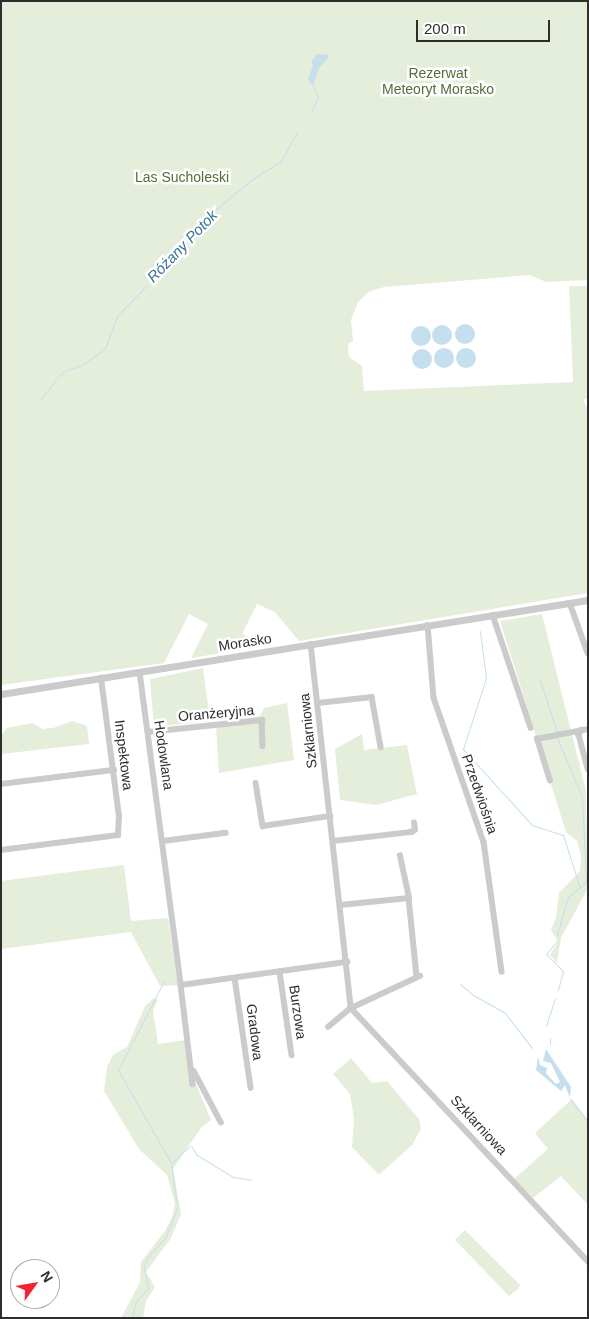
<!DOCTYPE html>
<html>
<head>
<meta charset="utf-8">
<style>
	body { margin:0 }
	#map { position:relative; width:589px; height:1319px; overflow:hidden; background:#fff; font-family:Helvetica,sans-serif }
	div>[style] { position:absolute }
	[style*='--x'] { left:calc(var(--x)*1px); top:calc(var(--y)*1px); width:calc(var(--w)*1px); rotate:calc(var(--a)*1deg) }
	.green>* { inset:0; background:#e5eddb }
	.water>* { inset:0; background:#c5dfee }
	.round { border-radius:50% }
	.stream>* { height:1px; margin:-0.5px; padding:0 0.5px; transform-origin:0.5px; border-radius:0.5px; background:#c5dfee }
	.minor>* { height:5.5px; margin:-2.75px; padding:0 2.75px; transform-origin:2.75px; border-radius:2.75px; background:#cbcbcb }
	.tertiary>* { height:7px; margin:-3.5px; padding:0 3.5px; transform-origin:3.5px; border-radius:3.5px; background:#cbcbcb }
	span { translate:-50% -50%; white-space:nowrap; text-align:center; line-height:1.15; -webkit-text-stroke:5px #fff; paint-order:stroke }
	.park-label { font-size:14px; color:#526d38 }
	.street-label { font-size:14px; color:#2e2e2e }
	.water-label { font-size:15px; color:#367297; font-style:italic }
	.frame { position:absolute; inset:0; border:2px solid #2e2e2e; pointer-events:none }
	.north { position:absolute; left:10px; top:1259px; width:50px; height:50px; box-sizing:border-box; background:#fff; border:1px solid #ababab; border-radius:50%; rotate:58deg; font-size:14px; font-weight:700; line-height:20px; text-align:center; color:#2e2e2e }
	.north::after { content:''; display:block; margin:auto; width:18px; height:22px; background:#f32334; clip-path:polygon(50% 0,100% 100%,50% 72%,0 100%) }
	.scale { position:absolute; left:416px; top:20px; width:134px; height:22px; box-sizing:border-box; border:2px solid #2e2e2e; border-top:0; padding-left:6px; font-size:15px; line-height:18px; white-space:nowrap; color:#2e2e2e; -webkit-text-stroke:4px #fff; paint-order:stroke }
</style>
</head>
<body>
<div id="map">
	<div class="green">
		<i style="clip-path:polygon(1px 1px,588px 1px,588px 280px,546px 282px,530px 275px,384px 287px,369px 292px,358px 302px,351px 320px,353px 341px,348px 344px,349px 357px,362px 366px,364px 391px,573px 382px,569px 286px,588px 286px,588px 398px,583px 400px,588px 409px,588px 593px,299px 641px,275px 612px,257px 604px,242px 634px,265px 646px,191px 658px,208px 624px,189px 614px,164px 663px,1px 685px)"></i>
		<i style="clip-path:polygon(542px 614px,586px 791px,588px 888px,561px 938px,557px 963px,550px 955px,558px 942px,551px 930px,556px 918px,559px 893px,580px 871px,581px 856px,577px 841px,566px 832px,500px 621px)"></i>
		<i style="clip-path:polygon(203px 668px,210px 721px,154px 727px,150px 679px)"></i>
		<i style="clip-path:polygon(287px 703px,294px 760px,219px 773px,216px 727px,260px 716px,264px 708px)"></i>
		<i style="clip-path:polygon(72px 721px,87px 726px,89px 744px,1px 754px,1px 735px,7px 728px,32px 723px,43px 729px,53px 728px)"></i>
		<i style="clip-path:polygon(362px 734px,364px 750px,407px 745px,417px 794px,376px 805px,340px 800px,335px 749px)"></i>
		<i style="clip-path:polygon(124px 865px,131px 921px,168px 918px,178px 985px,160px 986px,131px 932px,1px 949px,1px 881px)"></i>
		<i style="clip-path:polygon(154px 998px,158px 1000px,153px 1010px,158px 1044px,186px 1040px,188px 1065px,211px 1120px,201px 1128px,173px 1169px,181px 1214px,171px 1238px,146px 1272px,155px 1287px,146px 1301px,143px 1318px,121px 1318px,140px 1282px,141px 1262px,165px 1231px,172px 1217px,175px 1203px,167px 1175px,139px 1149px,104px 1091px,107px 1067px,113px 1055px,127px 1047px,145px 1006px)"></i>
		<i style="clip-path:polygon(351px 1058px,372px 1083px,387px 1081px,419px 1119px,421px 1129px,412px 1145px,381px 1173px,378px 1174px,352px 1147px,354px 1119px,350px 1094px,333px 1074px)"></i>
		<i style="clip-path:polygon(572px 1099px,588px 1120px,588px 1205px,561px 1176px,533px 1198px,514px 1179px,548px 1149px,535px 1133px)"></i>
		<i style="clip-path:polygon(465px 1230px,520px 1285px,518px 1289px,509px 1296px,455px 1240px)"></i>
	</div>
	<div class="water">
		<i style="clip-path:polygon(317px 54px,328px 55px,328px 58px,319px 68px,313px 86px,308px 80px,313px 65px,311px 62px)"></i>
		<i class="round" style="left:455px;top:324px;width:20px;height:20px"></i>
		<i class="round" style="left:432px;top:325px;width:20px;height:20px"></i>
		<i class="round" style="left:411px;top:326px;width:20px;height:20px"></i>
		<i class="round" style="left:456px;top:348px;width:20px;height:20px"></i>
		<i class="round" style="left:434px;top:348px;width:20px;height:20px"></i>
		<i class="round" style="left:412px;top:349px;width:20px;height:20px"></i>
		<i style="clip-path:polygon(546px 1049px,571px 1087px,570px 1098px,565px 1085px,561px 1091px,536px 1070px,538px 1056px,540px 1065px,547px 1068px,546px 1073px,556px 1084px,560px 1082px,551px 1063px,543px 1061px)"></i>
	</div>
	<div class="stream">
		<i style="--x:311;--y:112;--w:16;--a:-63"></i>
		<i style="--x:318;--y:98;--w:13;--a:-113"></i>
		<i style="--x:151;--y:278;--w:73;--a:-48.9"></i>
		<i style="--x:199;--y:223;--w:71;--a:-39.3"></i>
		<i style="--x:254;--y:178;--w:32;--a:-32"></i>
		<i style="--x:281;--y:161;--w:33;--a:-61"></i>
		<i style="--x:57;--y:378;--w:10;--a:-45"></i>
		<i style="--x:64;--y:371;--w:21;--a:-19"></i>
		<i style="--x:84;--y:364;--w:26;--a:-37"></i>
		<i style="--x:105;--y:348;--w:34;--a:-69"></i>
		<i style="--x:117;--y:316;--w:42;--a:-46"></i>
		<i style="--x:39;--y:401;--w:26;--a:-51"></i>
		<i style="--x:480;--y:631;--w:47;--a:82.7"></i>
		<i style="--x:486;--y:678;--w:75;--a:107.9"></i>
		<i style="--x:463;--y:749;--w:103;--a:47.8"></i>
		<i style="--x:532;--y:825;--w:33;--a:18"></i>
		<i style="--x:563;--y:835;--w:56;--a:72.2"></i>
		<i style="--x:540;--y:680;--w:55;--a:71.9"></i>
		<i style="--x:557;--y:738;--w:64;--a:67"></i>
		<i style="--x:582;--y:797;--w:84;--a:87.3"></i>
		<i style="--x:557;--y:935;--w:40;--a:-74"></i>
		<i style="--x:568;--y:897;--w:26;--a:-40"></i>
		<i style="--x:557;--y:941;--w:17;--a:130"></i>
		<i style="--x:546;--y:954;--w:24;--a:45"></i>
		<i style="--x:563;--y:971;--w:20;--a:105"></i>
		<i style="--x:164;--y:981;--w:100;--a:117.3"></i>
		<i style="--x:118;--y:1070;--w:107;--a:60.3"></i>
		<i style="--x:171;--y:1163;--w:42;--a:81.9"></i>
		<i style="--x:460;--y:984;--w:17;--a:40"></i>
		<i style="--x:473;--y:995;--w:37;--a:29"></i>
		<i style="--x:505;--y:1013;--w:44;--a:52.4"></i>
		<i style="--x:546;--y:1026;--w:29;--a:-72"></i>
		<i style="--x:550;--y:1038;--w:6;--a:90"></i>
		<i style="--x:570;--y:1099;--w:29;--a:52"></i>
		<i style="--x:191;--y:1146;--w:11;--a:56"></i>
		<i style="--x:197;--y:1155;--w:42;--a:31.4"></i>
		<i style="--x:233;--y:1177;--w:18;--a:9"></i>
		<i style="--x:171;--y:1163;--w:25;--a:-42"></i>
		<i style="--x:132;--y:1318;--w:17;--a:-77"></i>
		<i style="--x:136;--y:1301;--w:17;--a:-45"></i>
		<i style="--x:148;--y:1289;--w:23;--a:-100"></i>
		<i style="--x:144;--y:1266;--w:9;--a:-69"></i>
		<i style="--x:147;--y:1258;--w:27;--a:-48"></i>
		<i style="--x:165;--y:1238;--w:32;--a:-68"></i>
	</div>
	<div class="minor">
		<i style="--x:570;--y:603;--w:53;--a:70.2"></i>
		<i style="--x:493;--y:615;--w:119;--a:71.4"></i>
		<i style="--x:428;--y:625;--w:73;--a:85.3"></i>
		<i style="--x:434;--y:698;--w:152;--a:70.9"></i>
		<i style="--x:484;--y:842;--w:131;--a:82.1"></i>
		<i style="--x:311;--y:644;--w:366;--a:83.7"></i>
		<i style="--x:351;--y:1008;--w:347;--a:46.9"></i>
		<i style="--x:140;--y:672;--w:316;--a:82.5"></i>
		<i style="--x:181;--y:985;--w:168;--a:-7.9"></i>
		<i style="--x:318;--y:703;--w:54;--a:-6.3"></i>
		<i style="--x:372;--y:697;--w:51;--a:79.8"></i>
		<i style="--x:582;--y:730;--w:6;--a:121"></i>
		<i style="--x:579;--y:735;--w:35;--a:75"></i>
		<i style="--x:148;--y:732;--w:115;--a:-6"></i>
		<i style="--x:262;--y:720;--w:26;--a:88"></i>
		<i style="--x:550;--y:781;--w:44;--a:-107.2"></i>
		<i style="--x:537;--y:739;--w:52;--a:-11.1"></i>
		<i style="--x:256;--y:783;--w:44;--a:80.8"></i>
		<i style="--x:263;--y:826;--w:68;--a:-8.5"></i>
		<i style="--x:1;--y:784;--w:114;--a:-7.1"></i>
		<i style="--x:163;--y:841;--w:63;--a:-7.4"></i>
		<i style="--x:333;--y:841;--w:79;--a:-6.6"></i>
		<i style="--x:411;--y:832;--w:4;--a:-27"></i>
		<i style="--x:415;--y:830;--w:7;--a:-98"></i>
		<i style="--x:1;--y:850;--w:118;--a:-7.3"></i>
		<i style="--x:118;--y:835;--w:18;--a:-87"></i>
		<i style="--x:119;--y:817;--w:140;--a:-97.4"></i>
		<i style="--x:409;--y:898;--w:79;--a:84.2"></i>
		<i style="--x:340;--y:905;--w:69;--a:-5.8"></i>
		<i style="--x:409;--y:898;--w:43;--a:-102.1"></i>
		<i style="--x:280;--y:972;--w:84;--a:81.8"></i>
		<i style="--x:235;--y:978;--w:111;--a:81.7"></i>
		<i style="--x:181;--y:985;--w:100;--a:83.1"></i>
		<i style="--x:328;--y:1027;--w:30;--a:-40"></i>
		<i style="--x:351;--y:1008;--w:76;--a:-24.9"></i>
		<i style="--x:194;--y:1071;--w:58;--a:62.1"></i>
	</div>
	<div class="tertiary">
		<i style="--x:1;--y:694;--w:594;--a:-9.1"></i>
	</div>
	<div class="park-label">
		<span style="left:438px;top:81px">Rezerwat<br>Meteoryt Morasko</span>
		<span style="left:182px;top:177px">Las Sucholeski</span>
	</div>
	<div class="street-label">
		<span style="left:245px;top:642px;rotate:-9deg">Morasko</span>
		<span style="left:216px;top:713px;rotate:-5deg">Oranżeryjna</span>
		<span style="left:308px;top:731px;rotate:-96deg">Szklarniowa</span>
		<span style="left:124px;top:755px;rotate:83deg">Inspektowa</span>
		<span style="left:164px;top:755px;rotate:82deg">Hodowlana</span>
		<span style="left:480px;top:794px;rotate:71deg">Przedwiośnia</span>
		<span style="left:298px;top:1012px;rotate:82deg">Burzowa</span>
		<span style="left:255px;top:1032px;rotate:83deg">Gradowa</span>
		<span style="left:479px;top:1125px;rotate:47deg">Szklarniowa</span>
	</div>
	<div class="water-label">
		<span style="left:182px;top:246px;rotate:-46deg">Różany Potok</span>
	</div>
	<div class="frame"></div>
	<div class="north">N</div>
	<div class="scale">200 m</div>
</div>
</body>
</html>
